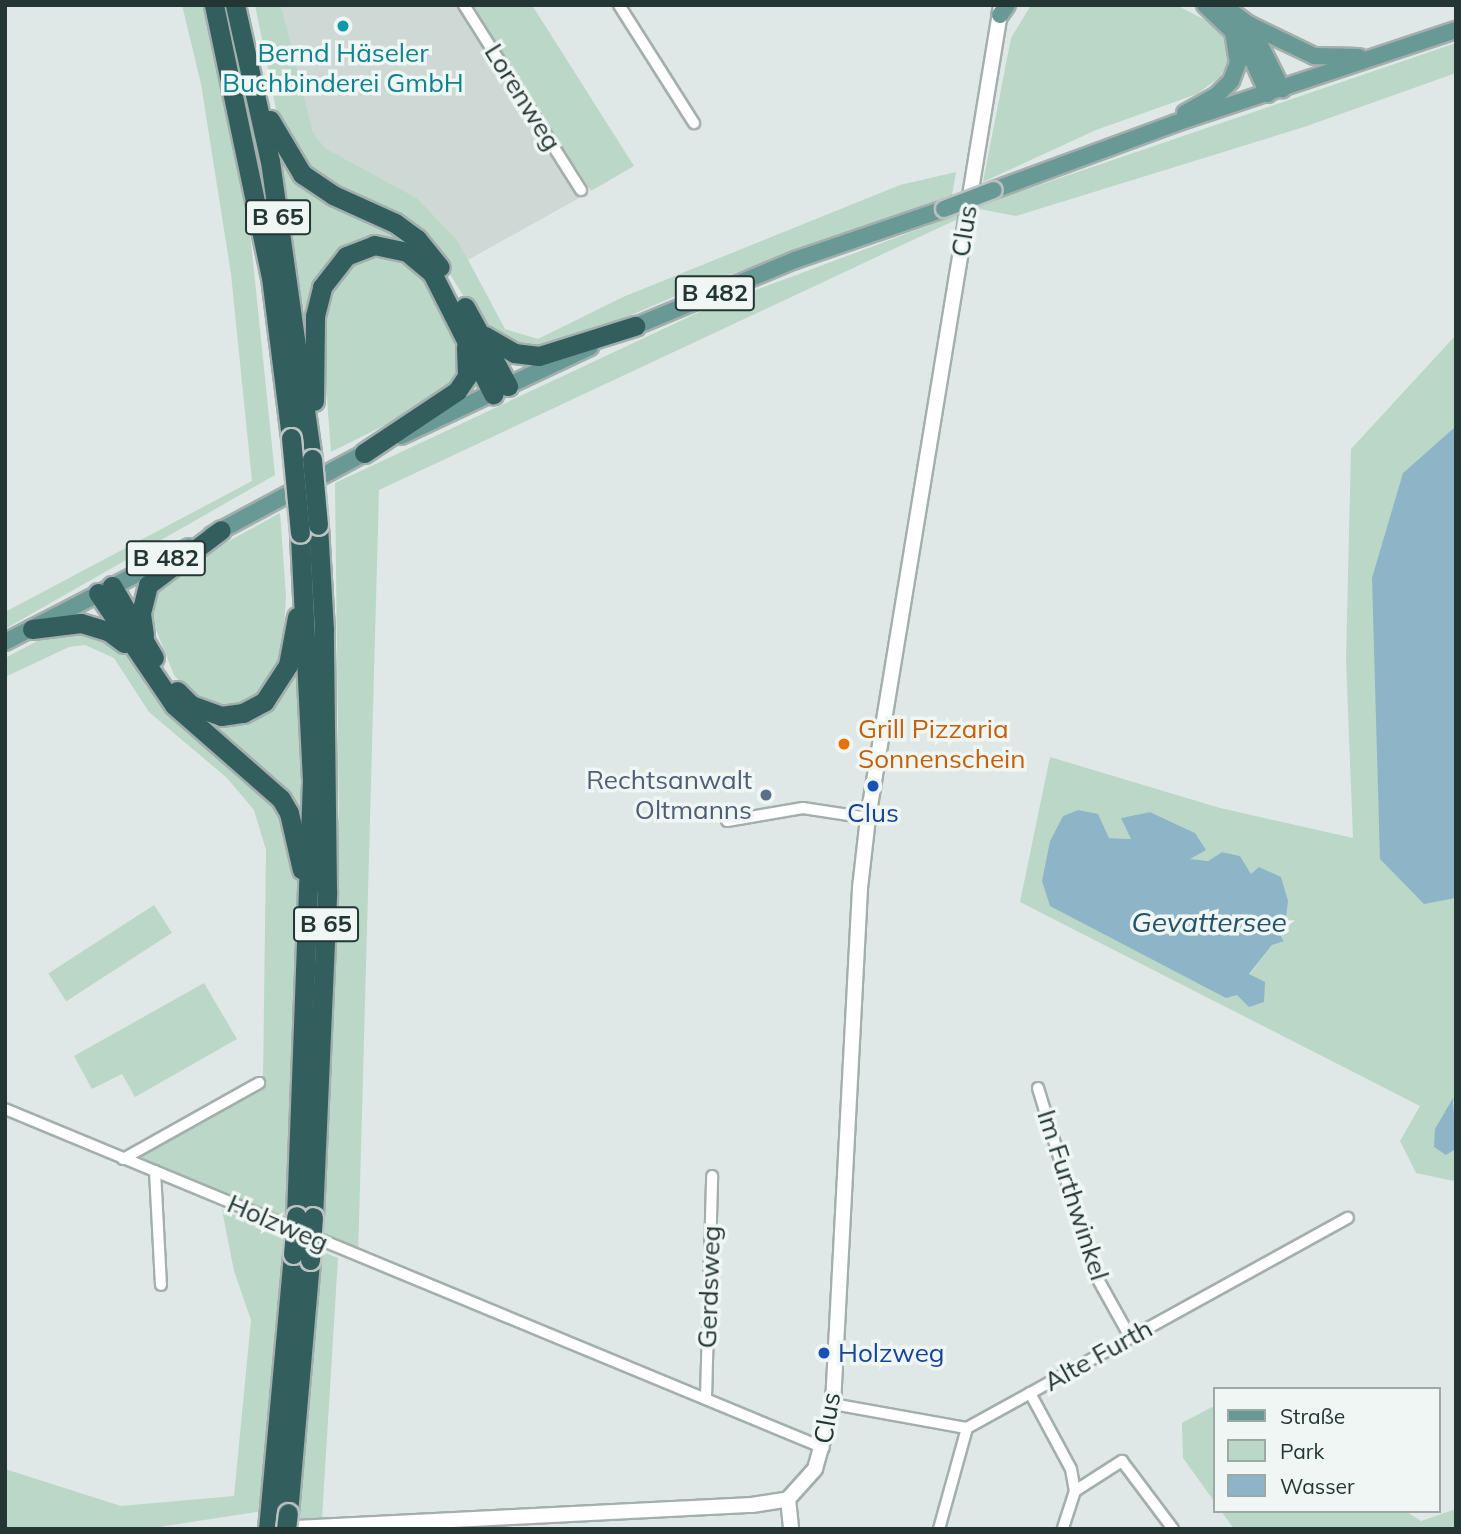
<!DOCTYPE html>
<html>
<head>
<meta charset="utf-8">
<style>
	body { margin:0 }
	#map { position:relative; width:1461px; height:1534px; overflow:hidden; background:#dfe8e6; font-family:Mulish,sans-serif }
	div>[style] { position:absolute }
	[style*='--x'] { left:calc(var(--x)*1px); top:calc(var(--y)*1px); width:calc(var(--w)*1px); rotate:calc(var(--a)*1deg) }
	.built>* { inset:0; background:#ced8d5 }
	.green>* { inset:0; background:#bbd7c7; transform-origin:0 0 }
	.water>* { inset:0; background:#8eb5c7 }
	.roads { filter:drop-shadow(2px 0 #a3afad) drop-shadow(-2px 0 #a3afad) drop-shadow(0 2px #a3afad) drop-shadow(0 -2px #a3afad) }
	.street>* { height:10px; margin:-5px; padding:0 5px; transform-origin:5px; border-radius:5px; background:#fff }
	.secondary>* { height:14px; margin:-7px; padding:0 7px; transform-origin:7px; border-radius:7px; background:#fff }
	.primary>* { height:16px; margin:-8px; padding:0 8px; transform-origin:8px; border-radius:8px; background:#699994 }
	.highway>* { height:19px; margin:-9.5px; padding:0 9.5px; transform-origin:9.5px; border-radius:9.5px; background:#325f5d }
	.bridges { filter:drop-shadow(2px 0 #bdc3c2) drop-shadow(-2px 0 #bdc3c2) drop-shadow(0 2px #bdc3c2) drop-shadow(0 -2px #bdc3c2) }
	.primary-bridge>* { height:16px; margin:-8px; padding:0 8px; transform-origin:8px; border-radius:8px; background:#699994 }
	.highway-bridge>* { height:19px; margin:-9.5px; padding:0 9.5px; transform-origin:9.5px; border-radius:9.5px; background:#325f5d }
	.dots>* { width:19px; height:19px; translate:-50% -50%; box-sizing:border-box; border:4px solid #eff6f3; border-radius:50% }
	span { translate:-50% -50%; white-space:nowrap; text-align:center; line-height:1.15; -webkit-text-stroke:7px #eff6f3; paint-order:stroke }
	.shield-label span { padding:2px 5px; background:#eff6f3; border:2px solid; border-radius:5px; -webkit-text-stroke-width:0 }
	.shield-label { font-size:24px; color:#233634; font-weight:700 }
	.culture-label { font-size:26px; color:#0d838f }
	.street-label { font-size:26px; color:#233634 }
	.food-label { font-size:26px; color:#c56008 }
	.left { translate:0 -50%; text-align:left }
	.service-label { font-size:26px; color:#4e5e75 }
	.right { translate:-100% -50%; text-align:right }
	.transit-label { font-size:26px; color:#164399 }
	.water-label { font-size:28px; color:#25546a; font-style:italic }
	.frame { position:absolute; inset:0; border:7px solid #233634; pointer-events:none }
	.legend { position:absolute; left:1213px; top:1387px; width:228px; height:126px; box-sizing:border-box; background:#eff6f3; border:2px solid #9da9a7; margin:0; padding:9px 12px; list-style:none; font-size:21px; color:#233634 }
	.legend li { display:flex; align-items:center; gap:14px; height:35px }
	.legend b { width:35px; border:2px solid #9da9a7 }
</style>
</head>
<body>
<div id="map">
	<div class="built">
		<i style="clip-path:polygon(281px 5px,458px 5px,579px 198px,468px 260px,458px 241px,417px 198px,325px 148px,313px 132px)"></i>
	</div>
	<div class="green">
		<i style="clip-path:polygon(182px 5px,205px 5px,211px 29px,251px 242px,275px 475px,5px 629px,5px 612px,252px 481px,231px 274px,201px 84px)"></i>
		<i style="clip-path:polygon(255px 5px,281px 5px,313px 132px,325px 148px,417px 198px,458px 241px,505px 329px,538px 339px,623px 297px,900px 185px,956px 172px,952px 195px,701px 285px,557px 347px,507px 346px,482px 326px,430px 242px,311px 171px,286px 136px,276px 109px)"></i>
		<i style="clip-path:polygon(470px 5px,532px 5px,634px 166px,591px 191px)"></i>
		<i style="clip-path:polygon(1031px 5px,1178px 6px,1215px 25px,1227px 43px,1229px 61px,1220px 77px,1197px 94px,1096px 130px,983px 182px,1011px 38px)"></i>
		<i style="clip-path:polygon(1456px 43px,1456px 73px,1304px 127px,1016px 216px,979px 209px,379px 490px,358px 1259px,286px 1233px,123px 1160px,263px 1081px,266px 850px,254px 810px,227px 778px,149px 712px,114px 658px,85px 645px,69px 647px,5px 677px,5px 658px,45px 637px,89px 630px,118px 644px,171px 713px,248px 716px,298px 651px,301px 819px,339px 820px,335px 483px,708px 308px,1010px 195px)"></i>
		<i style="clip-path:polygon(279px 155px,419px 250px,333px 258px,319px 275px,307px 331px)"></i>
		<i style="clip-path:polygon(388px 252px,421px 270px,461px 346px,461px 375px,443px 396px,331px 452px,321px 319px,334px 279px,359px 256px)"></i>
		<i style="clip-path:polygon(evenodd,1456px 335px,1456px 426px,1403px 473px,1423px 903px,1456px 898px,1456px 1099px,1449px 1106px,1446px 1155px,1456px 1149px,1454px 1181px,1416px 1173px,1400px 1141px,1420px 1106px,1020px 902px,1050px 757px,1220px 808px,1353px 838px,1346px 660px,1351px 449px,1456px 335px,1078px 810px,1109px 838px,1132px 839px,1122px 818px,1150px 812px,1195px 833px,1188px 859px,1208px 861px,1222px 852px,1240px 856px,1277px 919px,1277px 931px,1284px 940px,1272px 945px,1249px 975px,1050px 841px,1063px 816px,1078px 810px)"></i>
		<i style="clip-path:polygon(280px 513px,286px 596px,282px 665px,270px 686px,249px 702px,220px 707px,192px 696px,174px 675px,149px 612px,151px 595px,165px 576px)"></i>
		<i style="left:154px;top:905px;width:33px;height:126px;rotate:57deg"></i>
		<i style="clip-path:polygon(204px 983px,237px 1039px,135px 1097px,122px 1074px,92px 1089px,74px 1056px)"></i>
		<i style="clip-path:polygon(222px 1210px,286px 1236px,263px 1511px,146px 1529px,5px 1529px,5px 1469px,121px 1506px,234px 1496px,251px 1320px,234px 1271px)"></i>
		<i style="clip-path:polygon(318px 1250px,338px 1258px,322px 1518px,296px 1519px)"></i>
		<i style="clip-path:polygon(1212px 1407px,1214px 1408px,1214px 1501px,1183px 1458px,1182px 1423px)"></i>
		<i style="clip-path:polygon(1456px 1509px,1456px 1529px,1234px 1529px,1221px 1511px,1405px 1511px,1421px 1521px)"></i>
	</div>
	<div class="water">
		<i style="clip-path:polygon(1456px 426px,1456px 898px,1424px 904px,1380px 859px,1372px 578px,1403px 473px)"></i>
		<i style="clip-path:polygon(1078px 810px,1098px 814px,1109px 838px,1131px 839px,1121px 818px,1150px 812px,1195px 833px,1206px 850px,1190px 859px,1208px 861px,1222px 852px,1240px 856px,1251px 874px,1259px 867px,1281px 877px,1288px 901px,1286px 917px,1277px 920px,1277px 930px,1284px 941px,1272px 945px,1249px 974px,1265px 982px,1264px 1002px,1249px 1007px,1237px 995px,1226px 998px,1050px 906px,1042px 881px,1050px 841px,1063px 816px)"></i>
		<i style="clip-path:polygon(1453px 1098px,1456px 1149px,1446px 1155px,1434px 1147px,1435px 1129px)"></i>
	</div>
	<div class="roads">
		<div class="street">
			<i style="--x:464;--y:5;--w:219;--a:57.7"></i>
			<i style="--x:619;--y:5;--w:140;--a:57.6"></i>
			<i style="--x:727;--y:821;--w:77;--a:-9.7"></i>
			<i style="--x:803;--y:808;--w:66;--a:8.7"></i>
			<i style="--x:1038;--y:1088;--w:195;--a:73"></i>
			<i style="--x:1095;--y:1274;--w:72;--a:60.9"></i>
			<i style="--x:5;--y:1109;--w:886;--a:22.49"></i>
			<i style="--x:123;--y:1159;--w:156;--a:-29.2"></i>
			<i style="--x:155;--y:1171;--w:114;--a:87"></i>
			<i style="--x:1030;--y:1393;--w:86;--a:61.7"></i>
			<i style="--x:1071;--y:1469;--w:22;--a:80"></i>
			<i style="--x:1075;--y:1491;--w:40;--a:108"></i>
			<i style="--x:706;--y:1397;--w:221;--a:-88.4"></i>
			<i style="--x:833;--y:1404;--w:136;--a:10.2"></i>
			<i style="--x:967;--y:1428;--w:435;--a:-28.9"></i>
			<i style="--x:1075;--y:1491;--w:56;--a:-32.6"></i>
			<i style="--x:1122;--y:1461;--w:85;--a:53.1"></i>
			<i style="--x:939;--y:1529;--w:105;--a:-74.5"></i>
		</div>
		<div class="secondary">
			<i style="--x:788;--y:1499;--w:30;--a:84"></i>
			<i style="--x:276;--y:1529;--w:477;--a:-2.9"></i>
			<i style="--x:752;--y:1505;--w:36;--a:-9"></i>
			<i style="--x:788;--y:1499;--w:40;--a:-48"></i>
			<i style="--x:815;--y:1469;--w:67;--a:-74.5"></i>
			<i style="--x:833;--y:1404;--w:517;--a:-87"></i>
			<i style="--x:860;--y:888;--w:70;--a:-83.5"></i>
			<i style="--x:868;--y:818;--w:822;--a:-80.69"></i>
		</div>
		<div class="primary">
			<i style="--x:1205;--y:5;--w:55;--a:43.5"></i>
			<i style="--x:1245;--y:43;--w:56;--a:65.7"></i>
			<i style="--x:1222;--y:5;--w:34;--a:36"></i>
			<i style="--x:1250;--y:25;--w:72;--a:63.4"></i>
			<i style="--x:1000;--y:15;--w:12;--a:-55"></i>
			<i style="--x:1250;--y:25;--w:71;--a:25.8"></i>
			<i style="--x:1314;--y:56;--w:45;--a:1.3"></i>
			<i style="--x:1185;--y:113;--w:35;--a:-29"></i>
			<i style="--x:1216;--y:96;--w:21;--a:-45"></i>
			<i style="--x:1231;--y:81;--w:19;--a:-69"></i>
			<i style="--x:1238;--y:63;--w:37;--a:-99"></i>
			<i style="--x:994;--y:190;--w:194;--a:-20.2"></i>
			<i style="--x:1176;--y:123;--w:295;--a:-18.4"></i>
			<i style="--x:626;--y:330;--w:183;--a:-22.5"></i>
			<i style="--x:795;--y:260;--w:157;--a:-18.9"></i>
			<i style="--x:401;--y:436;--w:209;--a:-25.2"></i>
			<i style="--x:212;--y:535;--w:184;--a:-28.2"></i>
			<i style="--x:5;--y:642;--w:207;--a:-27.3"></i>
		</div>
		<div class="highway">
			<i style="--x:214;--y:5;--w:278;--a:78.2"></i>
			<i style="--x:271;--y:277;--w:162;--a:82.9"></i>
			<i style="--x:235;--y:5;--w:160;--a:77.4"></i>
			<i style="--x:270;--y:161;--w:301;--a:82"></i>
			<i style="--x:270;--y:120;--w:63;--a:59.3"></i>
			<i style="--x:302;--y:174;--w:37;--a:34"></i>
			<i style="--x:333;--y:195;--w:68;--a:24.3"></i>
			<i style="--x:395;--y:223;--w:27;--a:36"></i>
			<i style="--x:417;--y:239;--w:36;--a:51"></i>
			<i style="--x:465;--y:307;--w:90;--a:61.4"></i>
			<i style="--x:485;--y:336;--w:34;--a:30"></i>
			<i style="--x:514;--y:353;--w:25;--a:7"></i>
			<i style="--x:539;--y:356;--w:101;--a:-17.4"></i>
			<i style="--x:314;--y:401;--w:85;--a:-89.3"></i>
			<i style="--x:315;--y:316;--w:30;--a:-76"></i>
			<i style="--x:322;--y:287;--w:39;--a:-52"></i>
			<i style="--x:346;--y:256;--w:30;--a:-21"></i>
			<i style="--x:374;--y:245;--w:34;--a:12"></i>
			<i style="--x:407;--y:252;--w:33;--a:40"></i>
			<i style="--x:432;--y:273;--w:136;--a:63.2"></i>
			<i style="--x:364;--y:453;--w:112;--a:-33.7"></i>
			<i style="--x:457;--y:391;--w:18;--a:-56"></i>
			<i style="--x:467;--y:376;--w:29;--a:-92"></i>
			<i style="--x:112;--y:586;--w:83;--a:59.7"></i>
			<i style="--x:98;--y:593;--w:135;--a:55.8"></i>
			<i style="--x:174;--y:705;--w:142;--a:41.3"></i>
			<i style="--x:281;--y:799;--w:16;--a:60"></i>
			<i style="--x:289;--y:813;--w:58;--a:77.2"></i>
			<i style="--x:32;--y:629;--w:49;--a:-7"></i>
			<i style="--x:81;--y:623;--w:28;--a:17"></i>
			<i style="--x:108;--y:631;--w:20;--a:37"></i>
			<i style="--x:144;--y:635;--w:22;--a:-98"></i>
			<i style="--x:141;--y:613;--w:29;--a:-76"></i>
			<i style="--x:148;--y:585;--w:91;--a:-37"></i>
			<i style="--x:177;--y:691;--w:20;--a:45"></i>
			<i style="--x:191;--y:705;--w:32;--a:20"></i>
			<i style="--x:221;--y:716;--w:22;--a:-8"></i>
			<i style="--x:243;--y:713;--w:24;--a:-28"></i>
			<i style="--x:264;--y:702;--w:44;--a:-57"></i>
			<i style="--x:288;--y:665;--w:49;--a:-79.4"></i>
			<i style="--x:296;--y:1216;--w:435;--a:-87.9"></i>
			<i style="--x:312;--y:781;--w:248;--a:-92.8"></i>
			<i style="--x:313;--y:1217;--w:326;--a:-87.5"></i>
			<i style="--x:327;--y:891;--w:261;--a:-90.7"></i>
			<i style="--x:324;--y:630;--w:105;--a:-93.3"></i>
			<i style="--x:288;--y:1513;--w:254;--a:-85"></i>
			<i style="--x:268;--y:1529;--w:276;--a:-84.8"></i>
		</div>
	</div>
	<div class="bridges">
		<div class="primary-bridge">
			<i style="--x:944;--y:209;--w:53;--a:-20.8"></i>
		</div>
		<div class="highway-bridge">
			<i style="--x:291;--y:438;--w:95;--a:84.6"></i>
			<i style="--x:312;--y:459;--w:66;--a:84.8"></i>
			<i style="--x:293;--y:1254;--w:38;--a:-85"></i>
			<i style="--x:310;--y:1260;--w:43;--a:-86"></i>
			<i style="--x:286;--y:1529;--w:16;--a:-83"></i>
		</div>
	</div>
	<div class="dots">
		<i style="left:343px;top:26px;background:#0f9aa8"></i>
		<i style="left:844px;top:744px;background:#e8710a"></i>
		<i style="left:873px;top:786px;background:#1a4fb4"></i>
		<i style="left:766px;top:795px;background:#5c6f8a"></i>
		<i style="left:824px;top:1353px;background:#1a4fb4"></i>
	</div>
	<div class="shield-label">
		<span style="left:278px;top:217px">B 65</span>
		<span style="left:715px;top:293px">B 482</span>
		<span style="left:166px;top:558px">B 482</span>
		<span style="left:326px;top:924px">B 65</span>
	</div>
	<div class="culture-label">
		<span style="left:343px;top:68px">Bernd Häseler<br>Buchbinderei GmbH</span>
	</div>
	<div class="street-label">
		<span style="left:523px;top:97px;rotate:58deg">Lorenweg</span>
		<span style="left:964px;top:231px;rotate:-81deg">Clus</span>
		<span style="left:1073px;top:1195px;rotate:72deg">Im Furthwinkel</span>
		<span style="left:278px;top:1223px;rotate:23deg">Holzweg</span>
		<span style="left:709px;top:1287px;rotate:-88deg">Gerdsweg</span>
		<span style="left:1098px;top:1355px;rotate:-29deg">Alte Furth</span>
		<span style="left:827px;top:1418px;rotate:-80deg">Clus</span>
	</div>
	<div class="food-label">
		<span class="left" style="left:858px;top:744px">Grill Pizzaria<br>Sonnenschein</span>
	</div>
	<div class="service-label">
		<span class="right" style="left:752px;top:795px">Rechtsanwalt<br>Oltmanns</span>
	</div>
	<div class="transit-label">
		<span style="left:873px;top:813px">Clus</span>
		<span class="left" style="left:838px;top:1353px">Holzweg</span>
	</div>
	<div class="water-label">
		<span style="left:1209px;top:922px">Gevattersee</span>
	</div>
	<div class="frame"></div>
	<ul class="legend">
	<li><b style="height:9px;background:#699994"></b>Straße</li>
	<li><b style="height:19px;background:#bbd7c7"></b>Park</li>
	<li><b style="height:19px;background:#8eb5c7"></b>Wasser</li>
	</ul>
</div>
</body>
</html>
